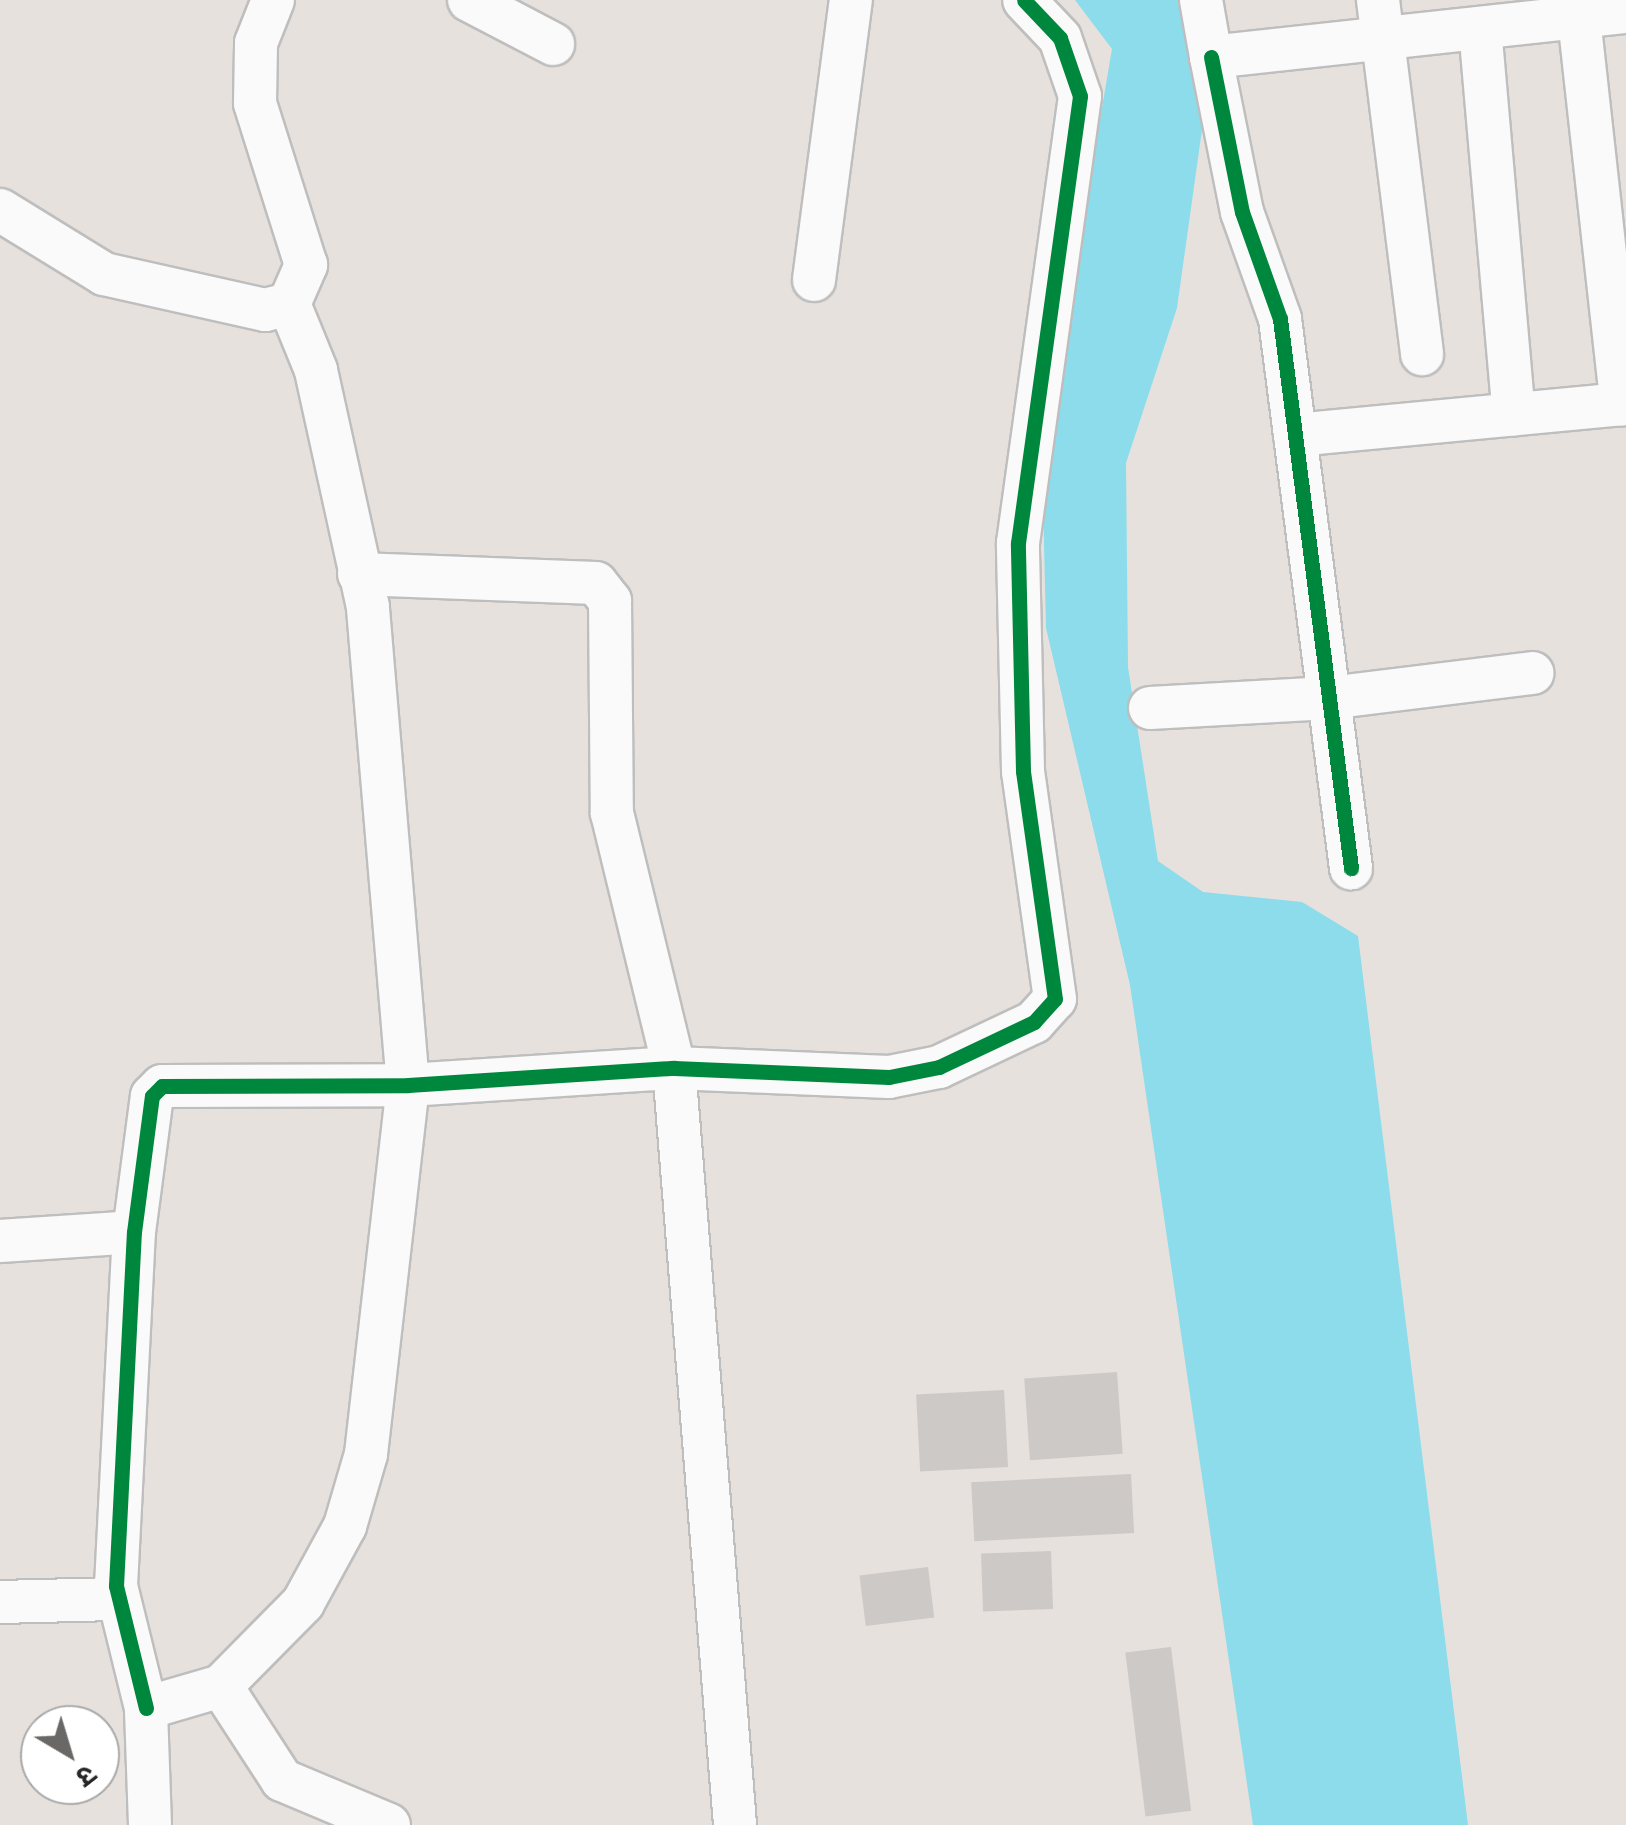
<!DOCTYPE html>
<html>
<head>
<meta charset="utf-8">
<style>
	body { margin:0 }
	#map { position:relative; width:1626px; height:1825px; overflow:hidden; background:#e6e1dc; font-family:Manrope,"Noto Sans Devanagari",sans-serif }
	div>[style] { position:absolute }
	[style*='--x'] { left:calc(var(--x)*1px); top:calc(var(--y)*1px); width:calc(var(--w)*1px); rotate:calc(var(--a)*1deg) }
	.water>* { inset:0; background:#8cdceb }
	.building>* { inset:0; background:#ccc9c6; transform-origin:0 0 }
	.roads { filter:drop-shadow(2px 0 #bfbebe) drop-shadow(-2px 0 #bfbebe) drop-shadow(0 2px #bfbebe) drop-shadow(0 -2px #bfbebe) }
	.minor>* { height:42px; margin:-21px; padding:0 21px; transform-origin:21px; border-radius:21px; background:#fbfafa }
	.cycleway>* { height:15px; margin:-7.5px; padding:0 7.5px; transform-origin:7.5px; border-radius:7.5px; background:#00873e }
	span { translate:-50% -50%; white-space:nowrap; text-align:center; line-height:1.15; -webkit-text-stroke:10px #fff; paint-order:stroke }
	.north { position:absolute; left:20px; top:1705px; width:100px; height:100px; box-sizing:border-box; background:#fff; border:2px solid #a9a9a9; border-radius:50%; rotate:142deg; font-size:28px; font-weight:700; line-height:40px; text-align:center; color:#272727 }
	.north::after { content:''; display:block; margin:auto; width:35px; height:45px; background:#6a6866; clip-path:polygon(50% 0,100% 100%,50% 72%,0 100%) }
</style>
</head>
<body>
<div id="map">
	<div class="water">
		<i style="clip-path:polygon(1075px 0,1197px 0,1206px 101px,1177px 308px,1126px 463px,1128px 667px,1158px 861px,1203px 892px,1302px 902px,1358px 936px,1468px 1825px,1253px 1825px,1130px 985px,1046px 628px,1042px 459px,1112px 49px)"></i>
	</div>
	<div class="building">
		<i style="left:1117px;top:1372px;width:82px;height:93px;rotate:86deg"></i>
		<i style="left:1004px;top:1390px;width:77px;height:88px;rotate:87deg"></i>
		<i style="left:1131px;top:1474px;width:59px;height:160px;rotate:87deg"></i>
		<i style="left:1051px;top:1551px;width:58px;height:70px;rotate:88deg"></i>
		<i style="left:928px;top:1567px;width:51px;height:69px;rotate:83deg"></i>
		<i style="left:1171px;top:1647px;width:165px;height:46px;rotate:83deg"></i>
	</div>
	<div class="roads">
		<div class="minor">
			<i style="--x:469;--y:0;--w:95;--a:27.6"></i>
			<i style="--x:1201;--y:0;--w:58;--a:80"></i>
			<i style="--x:1211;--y:57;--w:417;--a:-6.2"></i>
			<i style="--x:1378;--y:0;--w:357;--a:82.9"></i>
			<i style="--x:1577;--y:0;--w:407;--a:83.7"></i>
			<i style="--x:1480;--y:28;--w:388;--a:85"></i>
			<i style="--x:1211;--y:57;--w:158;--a:78.7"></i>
			<i style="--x:1242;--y:212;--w:114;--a:70.4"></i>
			<i style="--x:1280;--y:319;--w:554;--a:82.63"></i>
			<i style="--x:0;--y:210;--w:122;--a:31.6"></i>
			<i style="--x:104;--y:274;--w:165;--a:12.6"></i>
			<i style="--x:265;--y:310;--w:25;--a:-14"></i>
			<i style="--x:289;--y:304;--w:43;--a:-66.4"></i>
			<i style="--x:306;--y:265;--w:170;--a:-107.5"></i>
			<i style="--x:255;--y:103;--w:60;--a:-89"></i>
			<i style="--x:256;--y:43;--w:46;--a:-68.4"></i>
			<i style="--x:814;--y:280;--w:282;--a:-82.5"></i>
			<i style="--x:1295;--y:435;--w:332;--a:-5.4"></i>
			<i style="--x:359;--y:574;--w:237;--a:2.2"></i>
			<i style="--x:596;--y:583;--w:23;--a:52"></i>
			<i style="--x:610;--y:601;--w:212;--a:89.5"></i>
			<i style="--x:612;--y:813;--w:262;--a:76.3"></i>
			<i style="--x:674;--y:1068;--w:759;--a:85.39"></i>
			<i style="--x:1150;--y:708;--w:179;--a:-3.2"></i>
			<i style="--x:1329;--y:698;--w:205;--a:-7"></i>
			<i style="--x:0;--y:1241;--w:134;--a:-3.8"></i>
			<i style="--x:0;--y:1602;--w:117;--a:-1.5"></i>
			<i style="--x:221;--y:1686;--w:112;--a:57"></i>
			<i style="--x:282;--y:1780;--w:116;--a:22.8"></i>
			<i style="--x:146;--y:1708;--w:126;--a:-103.8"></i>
			<i style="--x:116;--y:1586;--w:354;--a:-87.1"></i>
			<i style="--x:134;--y:1232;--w:137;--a:-82.5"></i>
			<i style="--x:152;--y:1096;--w:14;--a:-45"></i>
			<i style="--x:162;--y:1086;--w:246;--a:-0.2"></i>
			<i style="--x:408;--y:1085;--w:267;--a:-3.7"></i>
			<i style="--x:674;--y:1068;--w:215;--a:2.4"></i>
			<i style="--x:889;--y:1077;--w:51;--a:-11.3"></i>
			<i style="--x:939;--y:1067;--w:105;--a:-25.3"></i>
			<i style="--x:1034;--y:1022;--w:31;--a:-48"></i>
			<i style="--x:1055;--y:999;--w:230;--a:-98"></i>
			<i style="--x:1023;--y:771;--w:228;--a:-91.3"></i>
			<i style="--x:1018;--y:543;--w:451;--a:-82.1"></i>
			<i style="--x:1080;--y:96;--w:61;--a:-109"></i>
			<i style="--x:1060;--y:38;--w:52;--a:-133.5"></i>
			<i style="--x:150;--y:1825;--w:117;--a:-92"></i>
			<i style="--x:146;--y:1708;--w:78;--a:-16.3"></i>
			<i style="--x:221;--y:1686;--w:117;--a:-45.3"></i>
			<i style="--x:303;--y:1603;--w:88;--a:-61.4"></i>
			<i style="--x:345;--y:1526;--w:75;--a:-73.7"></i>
			<i style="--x:366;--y:1454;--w:371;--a:-83.5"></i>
			<i style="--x:408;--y:1085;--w:480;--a:-94.8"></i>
			<i style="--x:368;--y:607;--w:243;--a:-102.4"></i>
			<i style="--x:316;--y:370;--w:71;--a:-112.2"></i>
		</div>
	</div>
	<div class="cycleway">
		<i style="--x:1211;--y:57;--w:158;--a:78.7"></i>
		<i style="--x:1242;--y:212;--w:114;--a:70.4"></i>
		<i style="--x:1280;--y:319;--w:554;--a:82.63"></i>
		<i style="--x:146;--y:1708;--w:126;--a:-103.8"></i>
		<i style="--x:116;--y:1586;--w:354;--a:-87.1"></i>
		<i style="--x:134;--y:1232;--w:137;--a:-82.5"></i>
		<i style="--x:152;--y:1096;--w:14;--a:-45"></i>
		<i style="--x:162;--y:1086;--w:246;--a:-0.2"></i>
		<i style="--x:408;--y:1085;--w:267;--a:-3.7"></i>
		<i style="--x:674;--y:1068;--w:215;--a:2.4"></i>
		<i style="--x:889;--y:1077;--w:51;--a:-11.3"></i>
		<i style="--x:939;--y:1067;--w:105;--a:-25.3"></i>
		<i style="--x:1034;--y:1022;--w:31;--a:-48"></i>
		<i style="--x:1055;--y:999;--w:230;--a:-98"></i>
		<i style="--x:1023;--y:771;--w:228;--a:-91.3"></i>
		<i style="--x:1018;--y:543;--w:451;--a:-82.1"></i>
		<i style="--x:1080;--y:96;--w:61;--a:-109"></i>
		<i style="--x:1060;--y:38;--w:52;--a:-133.5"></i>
	</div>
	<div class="north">उ</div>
</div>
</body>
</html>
